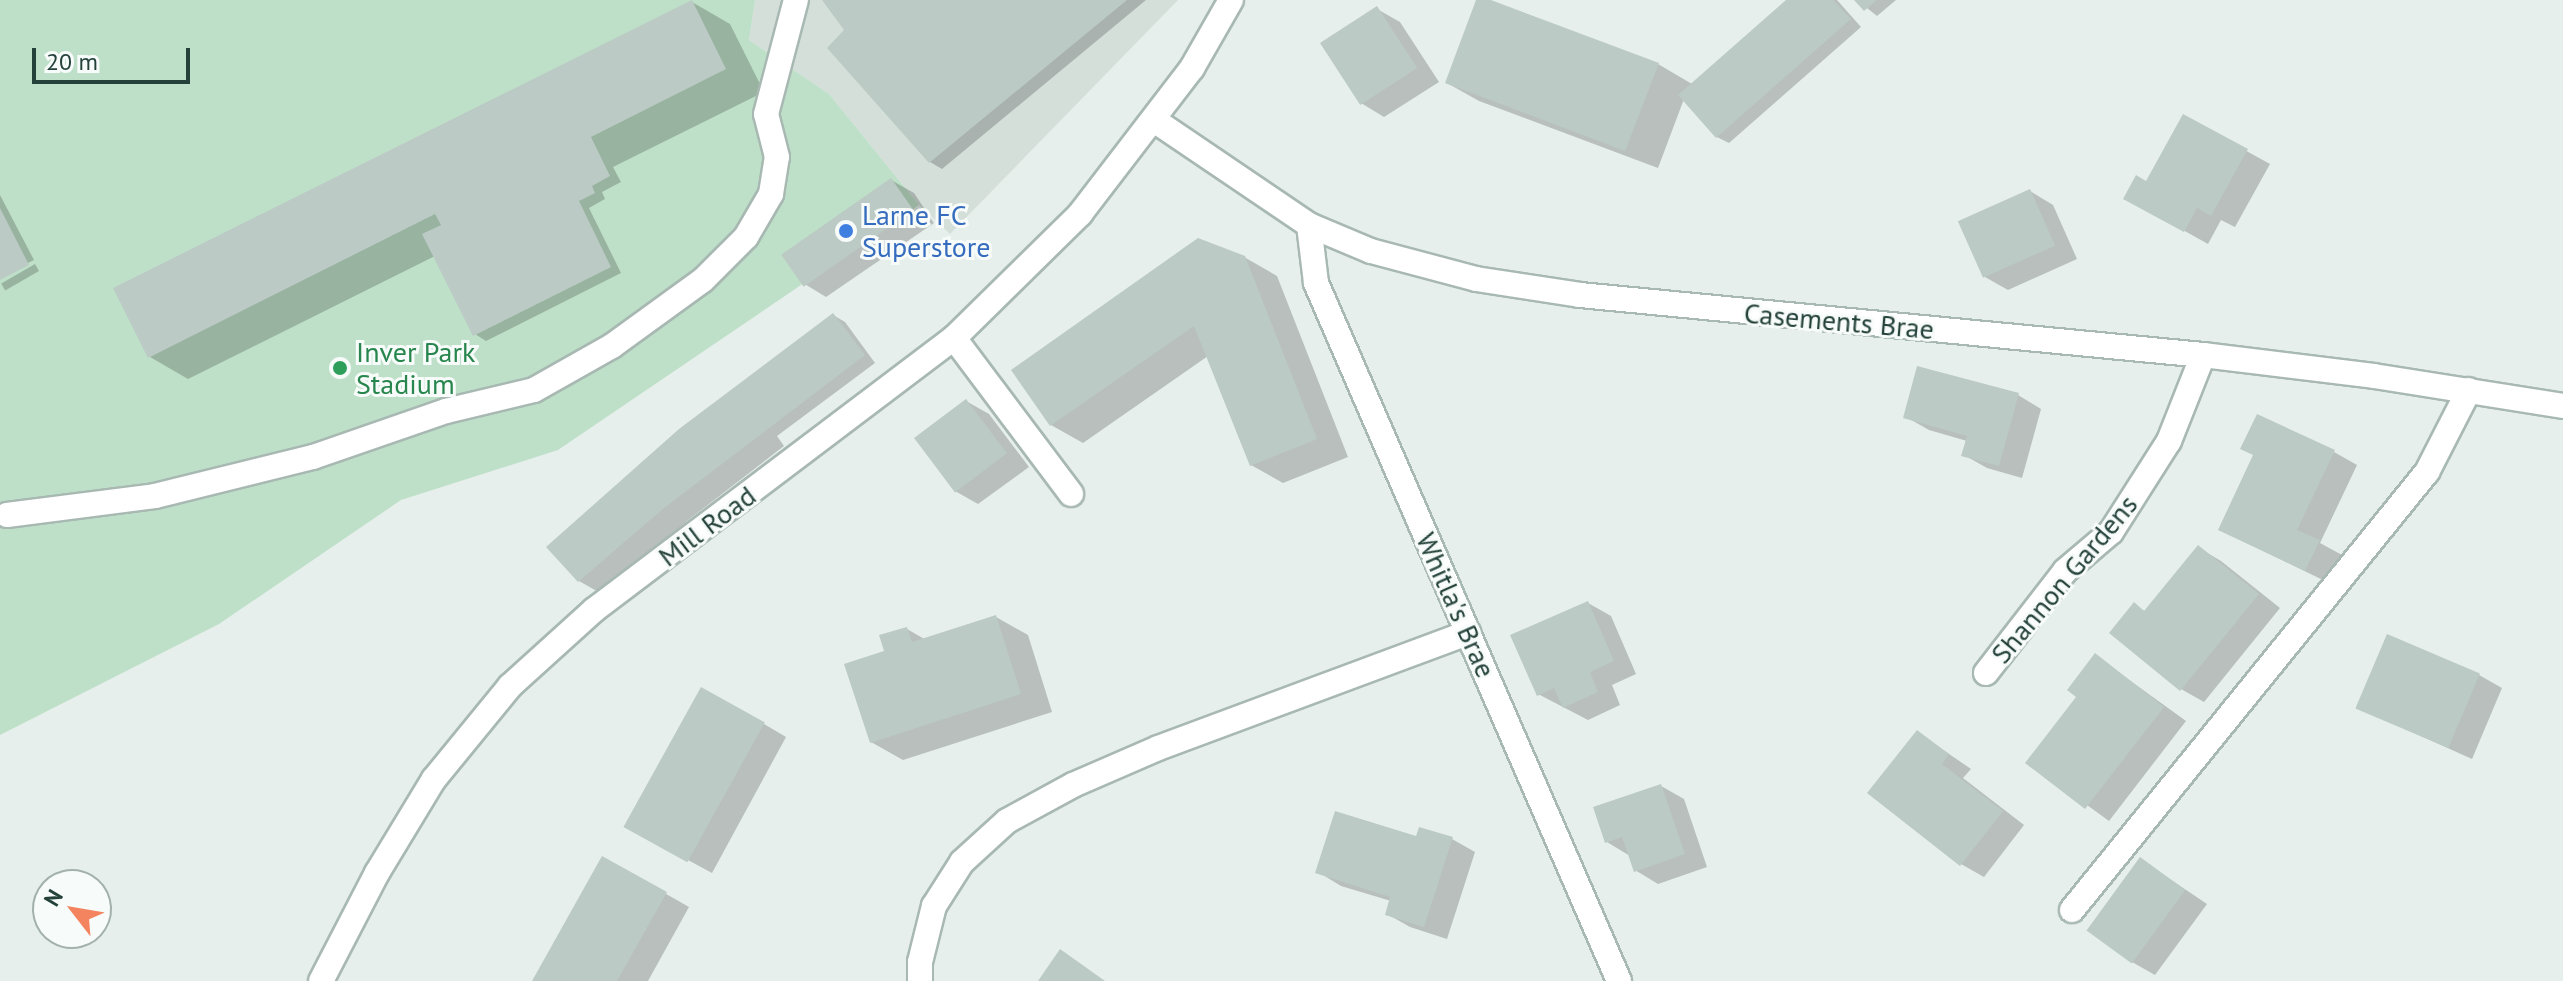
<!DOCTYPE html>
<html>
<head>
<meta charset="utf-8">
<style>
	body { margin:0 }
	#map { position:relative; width:2563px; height:981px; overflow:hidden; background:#e6efeb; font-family:"PT Sans",sans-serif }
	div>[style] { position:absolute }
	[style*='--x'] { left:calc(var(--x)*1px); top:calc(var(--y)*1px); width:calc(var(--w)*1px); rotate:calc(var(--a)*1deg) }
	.built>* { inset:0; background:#d4dfda }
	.green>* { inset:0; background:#bfe0c8 }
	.shadow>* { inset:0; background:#0003; transform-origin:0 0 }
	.building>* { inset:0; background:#bbcac4; transform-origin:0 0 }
	.roads { filter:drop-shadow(2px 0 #a8b8b2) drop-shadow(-2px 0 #a8b8b2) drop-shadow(0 2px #a8b8b2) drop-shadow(0 -2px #a8b8b2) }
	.minor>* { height:24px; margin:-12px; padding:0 12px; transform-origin:12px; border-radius:12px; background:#fff }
	.dots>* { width:22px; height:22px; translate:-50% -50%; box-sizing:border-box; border:4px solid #f7fbf9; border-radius:50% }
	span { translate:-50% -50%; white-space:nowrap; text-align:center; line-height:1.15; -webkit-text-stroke:6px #f7fbf9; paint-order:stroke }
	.shop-label { font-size:28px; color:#366cbe }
	.left { translate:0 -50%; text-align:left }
	.street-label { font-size:28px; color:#24423a }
	.leisure-label { font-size:28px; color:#27864d }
	.north { position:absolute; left:32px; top:869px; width:80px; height:80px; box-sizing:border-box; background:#f7fbf9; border:2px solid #a3b1ad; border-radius:50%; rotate:301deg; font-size:22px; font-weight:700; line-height:32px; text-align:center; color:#24423a }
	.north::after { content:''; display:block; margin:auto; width:28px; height:36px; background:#f4845f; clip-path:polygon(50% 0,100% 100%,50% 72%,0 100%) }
	.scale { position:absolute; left:32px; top:48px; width:158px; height:36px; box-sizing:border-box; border:4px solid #24423a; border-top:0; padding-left:10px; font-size:24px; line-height:28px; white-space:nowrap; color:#24423a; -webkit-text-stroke:6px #f7fbf9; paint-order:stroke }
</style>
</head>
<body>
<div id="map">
	<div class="built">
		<i style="clip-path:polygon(755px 0,1178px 0,950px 234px,919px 205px,829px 94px,749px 40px)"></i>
	</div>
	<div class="green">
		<i style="clip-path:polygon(0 0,755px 0,749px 40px,829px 94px,919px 205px,558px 450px,401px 500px,219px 624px,0 735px)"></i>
	</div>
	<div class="shadow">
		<i style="clip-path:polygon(825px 0,1146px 0,942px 169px,930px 162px,830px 48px,847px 30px)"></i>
		<i style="clip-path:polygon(1478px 0,1658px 64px,1692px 84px,1788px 0,1837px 0,1861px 27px,1729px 143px,1717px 137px,1684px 99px,1658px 168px,1479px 101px,1447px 83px)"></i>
		<i style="clip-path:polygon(1857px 0,1896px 0,1877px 16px)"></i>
		<i style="clip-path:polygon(692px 2px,730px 24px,764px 92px,613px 167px,621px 182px,602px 192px,605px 199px,589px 208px,621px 273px,486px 341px,475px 334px,435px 256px,188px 379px,150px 357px)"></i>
		<i style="clip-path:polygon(1377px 9px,1400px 22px,1439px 82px,1384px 117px,1361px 103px)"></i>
		<i style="clip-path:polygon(2183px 116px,2270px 164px,2235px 227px,2221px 220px,2208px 244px,2149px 211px,2147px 183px)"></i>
		<i style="clip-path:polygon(891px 180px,914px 193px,934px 223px,826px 297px,803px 283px)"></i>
		<i style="clip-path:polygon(2030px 191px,2053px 205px,2077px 259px,2008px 290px,1985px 277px)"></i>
		<i style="clip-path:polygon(0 195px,34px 260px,0 277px)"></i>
		<i style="clip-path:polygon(1244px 257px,1277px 276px,1348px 457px,1283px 483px,1251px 465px,1208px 356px,1083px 443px,1051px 425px)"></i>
		<i style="left:35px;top:264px;width:8px;height:39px;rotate:60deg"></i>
		<i style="clip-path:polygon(833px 315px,845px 322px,875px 363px,777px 436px,784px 446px,687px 521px,602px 594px,579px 581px)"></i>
		<i style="clip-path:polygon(2018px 395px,2041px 409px,2022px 478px,1987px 468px,1964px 455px,1967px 441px,1929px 430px,1906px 417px)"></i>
		<i style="clip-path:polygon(966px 401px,989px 414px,1029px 467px,978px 504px,955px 491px)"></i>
		<i style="clip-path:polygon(2334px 452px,2357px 465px,2320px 543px,2342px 555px,2329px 583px,2221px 530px)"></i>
		<i style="clip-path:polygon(2199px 548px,2221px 561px,2280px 608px,2204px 702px,2181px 689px,2134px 605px,2146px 612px)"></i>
		<i style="clip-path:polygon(1588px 603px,1611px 616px,1636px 674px,1612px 685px,1620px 705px,1588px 720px,1538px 694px)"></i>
		<i style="clip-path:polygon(996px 617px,1028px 635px,1052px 712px,903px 760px,871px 742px,886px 653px,907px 629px,926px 640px)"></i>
		<i style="clip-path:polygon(2096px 656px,2186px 721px,2109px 821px,2028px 762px,2078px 697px)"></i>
		<i style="clip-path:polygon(2479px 675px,2502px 688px,2472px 759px,2359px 708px)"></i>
		<i style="clip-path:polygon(764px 724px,786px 737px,712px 873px,649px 839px)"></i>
		<i style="clip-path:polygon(1917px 732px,1971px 769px,1963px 778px,2024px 825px,1984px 877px,1961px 864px)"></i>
		<i style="clip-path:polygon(1661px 786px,1684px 799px,1707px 867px,1658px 884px,1635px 870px,1630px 856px,1607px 842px)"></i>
		<i style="clip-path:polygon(1418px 839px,1452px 839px,1475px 852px,1447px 939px,1410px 927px,1387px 914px,1391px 901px,1341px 886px,1318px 872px)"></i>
		<i style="clip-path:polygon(603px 858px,689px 907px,648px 981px,534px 981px)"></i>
		<i style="clip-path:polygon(2140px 859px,2207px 904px,2155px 975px,2132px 962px)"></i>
	</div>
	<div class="building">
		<i style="clip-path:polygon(692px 0,726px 69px,591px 137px,610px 176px,592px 186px,595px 193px,579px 201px,611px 267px,473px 336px,422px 234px,441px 225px,435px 214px,148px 358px,113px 288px)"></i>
		<i style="clip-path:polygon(822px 0,1127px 0,929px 163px,827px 48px,844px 30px)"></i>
		<i style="clip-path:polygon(1476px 0,1491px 0,1659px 63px,1625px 151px,1445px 83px)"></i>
		<i style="clip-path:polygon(1786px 0,1833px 0,1851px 19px,1716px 138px,1678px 95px)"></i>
		<i style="clip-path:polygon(1854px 0,1877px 0,1864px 11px)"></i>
		<i style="left:1377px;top:6px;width:74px;height:68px;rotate:57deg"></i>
		<i style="clip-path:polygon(2183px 114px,2248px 149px,2211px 216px,2197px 208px,2184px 232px,2123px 199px,2136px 175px,2146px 181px)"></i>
		<i style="left:891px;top:178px;width:39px;height:134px;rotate:55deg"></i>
		<i style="left:2030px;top:189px;width:62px;height:79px;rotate:66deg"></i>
		<i style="clip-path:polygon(0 208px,29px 265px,0 280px)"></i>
		<i style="clip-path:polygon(1198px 238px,1245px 256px,1317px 439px,1250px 466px,1194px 326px,1050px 426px,1011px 370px)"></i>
		<i style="clip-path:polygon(833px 313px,865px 355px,664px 508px,578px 582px,546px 547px,679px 429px)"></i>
		<i style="clip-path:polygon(1917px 366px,2019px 393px,1999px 466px,1961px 456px,1967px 436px,1903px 418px)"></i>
		<i style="left:966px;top:399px;width:68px;height:65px;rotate:53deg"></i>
		<i style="clip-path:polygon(2257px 414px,2335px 450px,2297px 530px,2320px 540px,2305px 571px,2218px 530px,2253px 455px,2240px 449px)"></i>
		<i style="clip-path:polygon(2198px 545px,2259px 594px,2180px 691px,2109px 633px,2134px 602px,2144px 611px)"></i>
		<i style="clip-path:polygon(1588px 601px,1614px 661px,1590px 672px,1598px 692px,1563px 708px,1554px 688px,1537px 696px,1510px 635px)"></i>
		<i style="clip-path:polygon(996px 615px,1021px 694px,870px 743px,844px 664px,884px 651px,879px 635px,907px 627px,912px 642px)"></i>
		<i style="left:2387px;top:634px;width:101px;height:81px;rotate:23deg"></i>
		<i style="clip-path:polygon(2095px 653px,2164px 707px,2085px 809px,2025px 763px,2076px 697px,2067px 690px)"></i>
		<i style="left:701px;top:687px;width:73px;height:160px;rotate:29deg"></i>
		<i style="clip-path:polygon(1917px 730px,1949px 754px,1942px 764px,2003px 811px,1960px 866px,1867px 793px)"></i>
		<i style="clip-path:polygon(1661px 784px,1685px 854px,1634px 872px,1622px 837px,1605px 843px,1593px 807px)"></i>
		<i style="clip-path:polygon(1335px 811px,1416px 836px,1419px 827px,1453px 837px,1424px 927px,1385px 915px,1390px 897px,1315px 873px)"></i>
		<i style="clip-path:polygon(602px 856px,667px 892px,617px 981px,532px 981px)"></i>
		<i style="left:2140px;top:857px;width:56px;height:91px;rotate:36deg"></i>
		<i style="clip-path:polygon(1060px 949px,1105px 981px,1038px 981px)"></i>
	</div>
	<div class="roads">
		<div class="minor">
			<i style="--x:1154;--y:120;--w:187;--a:34.1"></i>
			<i style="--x:1309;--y:225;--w:67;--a:22.8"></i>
			<i style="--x:1371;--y:251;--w:109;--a:14.9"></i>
			<i style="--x:1476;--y:279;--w:105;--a:8.7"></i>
			<i style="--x:1580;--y:295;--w:626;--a:5.5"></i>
			<i style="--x:2203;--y:355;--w:172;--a:7"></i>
			<i style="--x:2374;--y:376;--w:191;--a:9"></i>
			<i style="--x:1309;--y:225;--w:58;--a:83.1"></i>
			<i style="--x:1316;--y:283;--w:761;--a:66.53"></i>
			<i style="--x:954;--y:338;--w:195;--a:53.1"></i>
			<i style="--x:7;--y:515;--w:149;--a:-7.3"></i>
			<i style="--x:155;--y:496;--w:163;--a:-13.9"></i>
			<i style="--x:313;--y:457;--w:141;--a:-19.1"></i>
			<i style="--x:446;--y:411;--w:90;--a:-13.4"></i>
			<i style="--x:534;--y:390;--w:90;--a:-29.4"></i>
			<i style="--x:612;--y:346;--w:112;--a:-36"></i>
			<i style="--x:703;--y:280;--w:61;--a:-45"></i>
			<i style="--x:746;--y:237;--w:50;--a:-59.8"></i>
			<i style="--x:771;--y:194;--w:37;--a:-81"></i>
			<i style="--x:777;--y:157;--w:44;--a:-104.3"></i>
			<i style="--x:766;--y:114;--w:118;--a:-75.3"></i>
			<i style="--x:1986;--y:673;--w:129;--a:-52.2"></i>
			<i style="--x:2065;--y:571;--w:60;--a:-40.3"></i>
			<i style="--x:2111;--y:532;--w:108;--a:-57.5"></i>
			<i style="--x:2169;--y:441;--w:92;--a:-68.4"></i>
			<i style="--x:2072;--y:910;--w:564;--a:-50.98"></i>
			<i style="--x:2427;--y:472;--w:92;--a:-62.9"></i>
			<i style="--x:321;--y:981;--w:122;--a:-62.6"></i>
			<i style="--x:377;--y:873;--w:110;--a:-58.8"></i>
			<i style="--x:434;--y:779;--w:120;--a:-50.7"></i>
			<i style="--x:510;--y:686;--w:113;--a:-42.1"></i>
			<i style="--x:594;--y:610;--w:451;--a:-37.1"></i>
			<i style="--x:954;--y:338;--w:177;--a:-44.5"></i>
			<i style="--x:1080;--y:214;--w:184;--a:-52.5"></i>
			<i style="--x:1192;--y:68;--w:78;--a:-60.2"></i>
			<i style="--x:920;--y:981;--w:19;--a:-90"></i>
			<i style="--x:920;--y:962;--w:58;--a:-76"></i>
			<i style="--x:934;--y:906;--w:52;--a:-57.5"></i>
			<i style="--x:962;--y:862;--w:61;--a:-42.3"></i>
			<i style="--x:1007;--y:821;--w:75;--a:-28.6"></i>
			<i style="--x:1073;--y:785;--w:93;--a:-23.5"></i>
			<i style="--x:1158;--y:748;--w:331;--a:-20.4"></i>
		</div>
	</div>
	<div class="dots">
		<i style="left:846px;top:231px;background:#3f7fe0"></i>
		<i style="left:340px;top:368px;background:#2e9e5b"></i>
	</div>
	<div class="shop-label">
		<span class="left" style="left:862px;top:231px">Larne FC<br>Superstore</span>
	</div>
	<div class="street-label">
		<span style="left:1839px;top:321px;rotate:5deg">Casements Brae</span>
		<span style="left:707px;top:526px;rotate:-37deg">Mill Road</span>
		<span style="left:2064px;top:579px;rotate:-50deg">Shannon Gardens</span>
		<span style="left:1456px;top:605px;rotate:66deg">Whitla's Brae</span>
	</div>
	<div class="leisure-label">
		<span class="left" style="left:356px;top:368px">Inver Park<br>Stadium</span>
	</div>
	<div class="north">N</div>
	<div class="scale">20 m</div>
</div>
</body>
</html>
